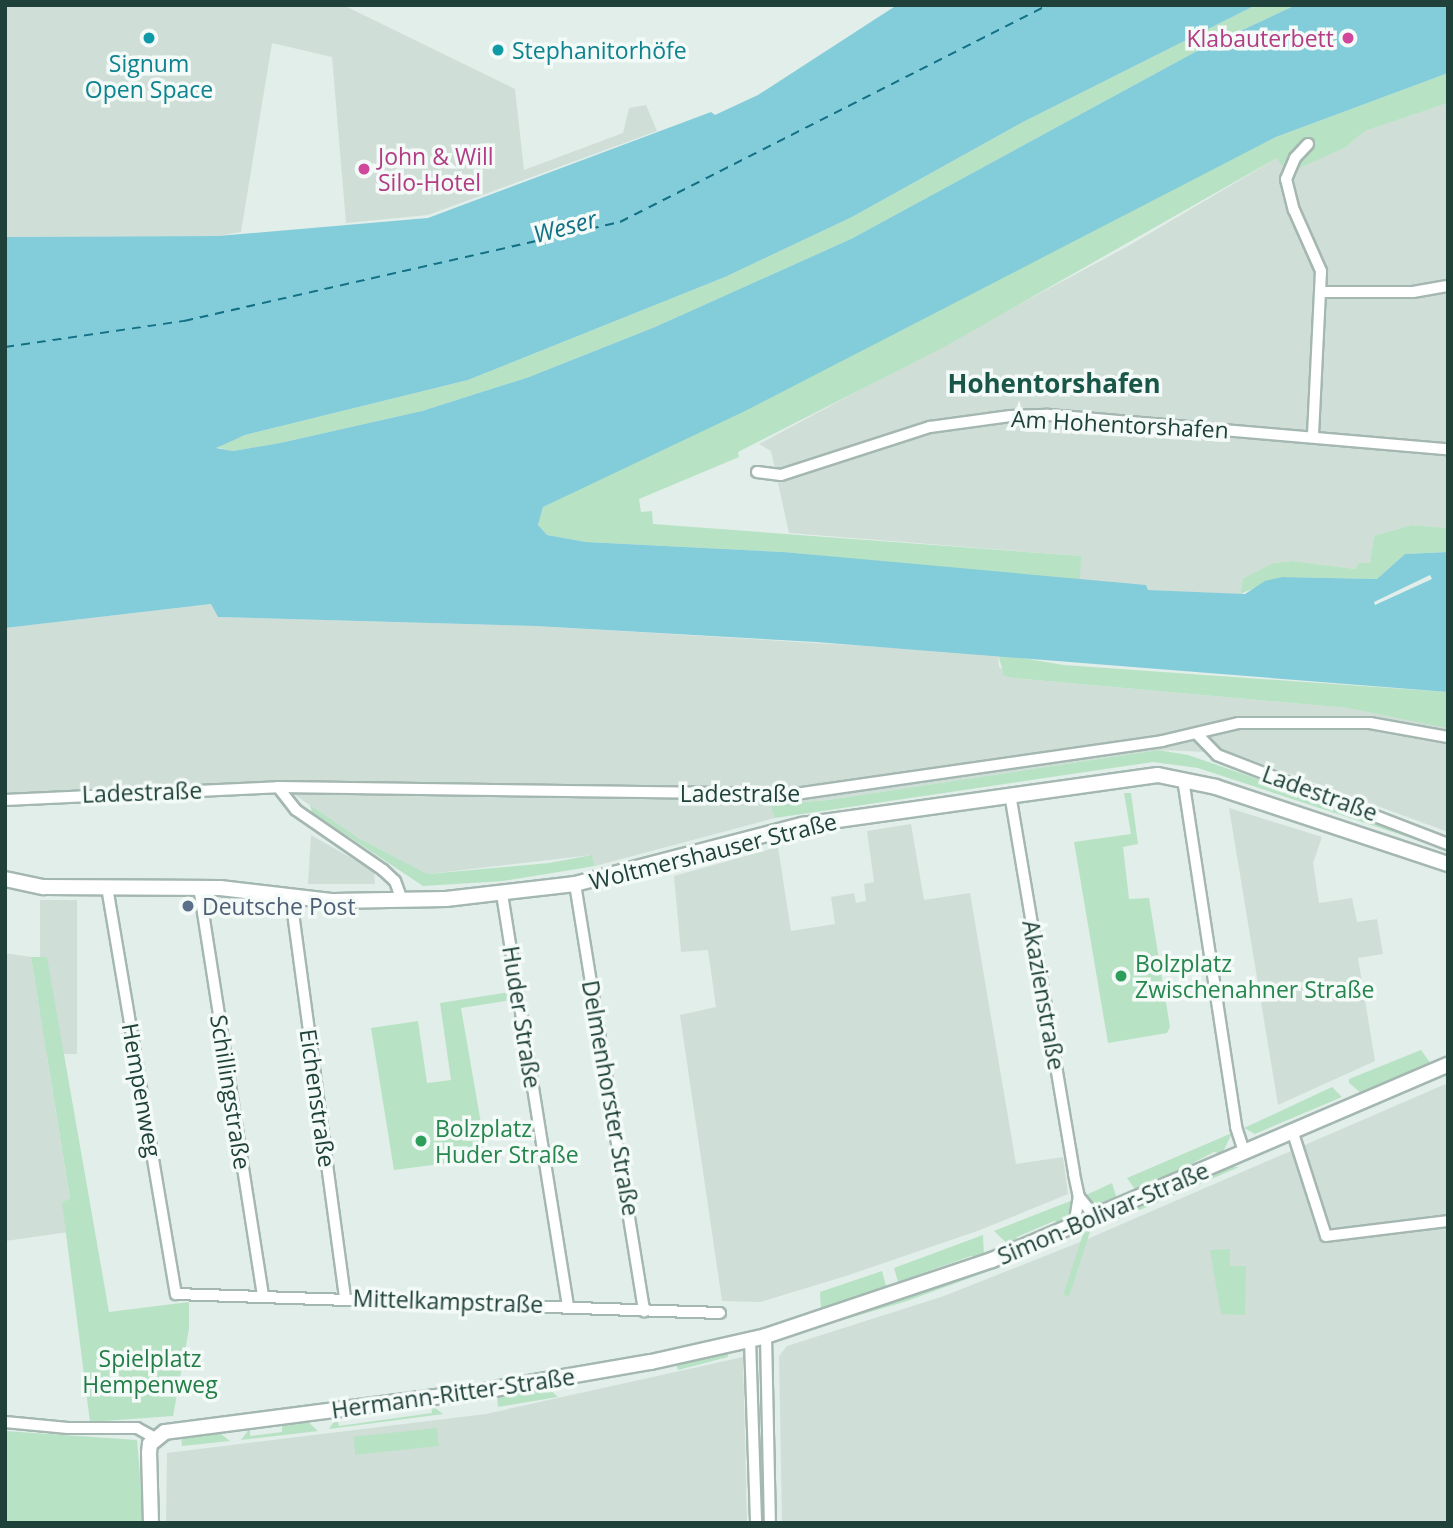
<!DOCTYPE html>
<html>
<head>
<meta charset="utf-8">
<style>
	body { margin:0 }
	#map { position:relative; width:1453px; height:1528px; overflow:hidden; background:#e2eee9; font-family:"Open Sans",sans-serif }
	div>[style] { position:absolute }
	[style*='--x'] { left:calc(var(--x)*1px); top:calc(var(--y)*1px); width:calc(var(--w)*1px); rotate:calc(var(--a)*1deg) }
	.built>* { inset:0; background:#d0ded8; transform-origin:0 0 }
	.green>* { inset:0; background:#b8e2c4; transform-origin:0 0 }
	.water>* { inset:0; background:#83ccda }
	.pier>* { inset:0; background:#e2eee9 }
	.ferry>* { height:2px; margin-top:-1px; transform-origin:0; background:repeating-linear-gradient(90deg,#127185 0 9px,transparent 0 16px) }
	.roads { filter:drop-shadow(2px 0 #a4b7b1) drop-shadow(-2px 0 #a4b7b1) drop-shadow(0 2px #a4b7b1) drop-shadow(0 -2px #a4b7b1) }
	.minor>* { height:10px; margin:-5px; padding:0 5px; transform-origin:5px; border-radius:5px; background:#fff }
	.tertiary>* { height:14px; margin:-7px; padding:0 7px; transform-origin:7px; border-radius:7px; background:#fff }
	.dots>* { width:19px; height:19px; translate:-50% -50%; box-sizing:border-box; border:4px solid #f3faf7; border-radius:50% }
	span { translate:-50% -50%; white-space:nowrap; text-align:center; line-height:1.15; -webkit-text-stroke:7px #f3faf7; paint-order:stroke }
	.hotel-label { font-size:23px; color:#b23c85 }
	.right { translate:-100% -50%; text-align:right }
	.left { translate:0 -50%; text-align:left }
	.culture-label { font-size:23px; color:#0d838f }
	.street-label { font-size:23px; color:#1f4139 }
	.service-label { font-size:23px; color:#4e5e75 }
	.leisure-label { font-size:23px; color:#27864d }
	.park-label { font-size:23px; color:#247e48 }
	.water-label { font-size:24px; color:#127185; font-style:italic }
	.quarter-label { font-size:26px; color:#195648; font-weight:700 }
	.frame { position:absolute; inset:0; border:7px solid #1f4139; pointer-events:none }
</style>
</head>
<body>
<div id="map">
	<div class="built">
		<i style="clip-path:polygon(5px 5px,343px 5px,515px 89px,524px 170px,623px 133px,629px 108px,646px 105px,657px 131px,428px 215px,346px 223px,332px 57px,272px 43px,241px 232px,219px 236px,5px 237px)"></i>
		<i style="clip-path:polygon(1448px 103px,1448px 528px,1411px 525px,1374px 536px,1370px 564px,1356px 569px,1292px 561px,1273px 563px,1243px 578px,1240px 594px,1147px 590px,1145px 585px,1080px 581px,1080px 556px,789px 533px,771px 451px,759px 444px,1130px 245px,1277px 158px,1346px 147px,1365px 131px)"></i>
		<i style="clip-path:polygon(211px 604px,218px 617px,536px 626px,998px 654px,999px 667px,1014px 678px,1348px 708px,1447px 727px,1448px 721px,1448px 832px,1233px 753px,1158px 750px,828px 800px,771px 805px,775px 818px,595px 866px,592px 855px,428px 874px,360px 839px,289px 791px,5px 802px,5px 628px)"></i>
		<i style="clip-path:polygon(1229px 808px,1322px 837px,1313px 863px,1319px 903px,1352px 898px,1357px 922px,1377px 919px,1383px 954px,1358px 958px,1375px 1061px,1278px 1105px)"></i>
		<i style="clip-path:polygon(911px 824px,924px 900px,970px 893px,1016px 1164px,1063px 1157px,1068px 1194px,980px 1230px,849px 1275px,760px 1302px,722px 1301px,680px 1015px,716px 1007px,708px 950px,681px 952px,674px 876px,778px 847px,791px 931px,835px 924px,831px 897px,854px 893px,856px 903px,866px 901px,864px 884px,874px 882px,867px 831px)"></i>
		<i style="clip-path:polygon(311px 835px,374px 871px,375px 884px,308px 884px)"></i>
		<i style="left:40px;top:900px;width:37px;height:154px"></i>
		<i style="clip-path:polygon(5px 953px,31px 957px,70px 1200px,62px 1202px,69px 1232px,5px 1241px)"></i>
		<i style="clip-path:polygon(1448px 1083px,1448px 1523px,782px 1523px,779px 1356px,787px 1346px,944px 1296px,1085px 1240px)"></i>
		<i style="clip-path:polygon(743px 1357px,747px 1523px,166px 1523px,167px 1453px,486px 1414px)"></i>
	</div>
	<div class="green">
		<i style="clip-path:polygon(1256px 5px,1296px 5px,1197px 51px,851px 239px,655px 327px,529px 377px,422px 411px,280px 443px,233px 451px,215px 447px,245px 435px,468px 380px,725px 277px,852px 217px,1023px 122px)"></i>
		<i style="clip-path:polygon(1448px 73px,1448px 103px,1365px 131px,1346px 147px,1295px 170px,1281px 165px,1277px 158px,946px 346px,738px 452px,739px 457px,639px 499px,641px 512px,652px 511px,653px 524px,1081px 556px,1080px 581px,783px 552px,586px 542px,547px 535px,538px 525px,543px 507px,1276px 137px)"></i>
		<i style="clip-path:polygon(1411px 525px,1448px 528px,1447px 552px,1405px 554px,1377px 579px,1282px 577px,1240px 594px,1243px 578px,1273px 563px,1292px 561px,1356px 569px,1358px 563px,1370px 563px,1374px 536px)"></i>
		<i style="clip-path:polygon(998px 654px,1064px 665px,1448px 692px,1448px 721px,1447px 728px,1348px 708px,1014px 678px,1004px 676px)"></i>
		<i style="clip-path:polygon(1158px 750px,1188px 755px,1249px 776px,1429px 844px,1198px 768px,1153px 762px,775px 818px,770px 805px,828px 800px)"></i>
		<i style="clip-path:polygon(1124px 793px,1131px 793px,1138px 844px,1123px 847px,1129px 899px,1149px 898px,1170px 1027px,1167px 1033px,1108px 1043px,1074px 842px,1131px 834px)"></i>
		<i style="clip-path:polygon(310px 805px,360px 839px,428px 874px,549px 863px,592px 855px,595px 866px,503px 881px,423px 886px,312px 812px)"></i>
		<i style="clip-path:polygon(31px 957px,47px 957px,109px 1312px,189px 1302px,189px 1329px,173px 1416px,90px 1422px,62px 1202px,70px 1199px)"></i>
		<i style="clip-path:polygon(510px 992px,512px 1000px,461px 1008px,487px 1158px,394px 1170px,371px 1028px,418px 1021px,427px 1083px,451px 1080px,440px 1003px)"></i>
		<i style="clip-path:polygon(1421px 1050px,1431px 1064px,1361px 1093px,1349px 1083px,1349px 1079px)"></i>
		<i style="clip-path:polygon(1332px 1087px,1342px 1097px,1255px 1134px,1244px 1128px)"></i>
		<i style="clip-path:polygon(1232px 1133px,1222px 1154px,1214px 1152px,1137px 1192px,1127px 1178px)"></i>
		<i style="clip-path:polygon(1232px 1167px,1239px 1167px,1170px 1197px,1174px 1191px)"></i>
		<i style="clip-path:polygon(1112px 1183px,1118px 1202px,1095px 1206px,1084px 1196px)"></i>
		<i style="clip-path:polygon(1156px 1199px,1159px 1202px,1108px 1223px,1112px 1217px)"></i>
		<i style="clip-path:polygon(1073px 1200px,1071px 1214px,1062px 1224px,1054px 1221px,1017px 1237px,1015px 1244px,1010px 1246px,994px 1231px)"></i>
		<i style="left:1085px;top:1228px;width:6px;height:70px;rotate:18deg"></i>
		<i style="clip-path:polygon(983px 1235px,984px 1256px,971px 1256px,898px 1282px,894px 1268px)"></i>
		<i style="clip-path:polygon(1230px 1249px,1230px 1266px,1246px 1266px,1245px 1315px,1221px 1314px,1210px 1250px)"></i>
		<i style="clip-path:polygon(1005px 1261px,1008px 1264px,907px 1301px,779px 1339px)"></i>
		<i style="clip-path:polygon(882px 1271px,886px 1286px,821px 1311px,820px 1292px)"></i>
		<i style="clip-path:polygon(727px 1351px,728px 1357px,678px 1370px,676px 1363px)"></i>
		<i style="clip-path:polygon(547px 1387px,558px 1397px,498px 1407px,497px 1395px)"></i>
		<i style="clip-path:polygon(431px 1405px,443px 1414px,329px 1429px,337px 1417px,339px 1426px,432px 1413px)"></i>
		<i style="clip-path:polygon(306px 1420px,318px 1431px,241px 1440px,250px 1428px,250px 1436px,282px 1432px,282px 1424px)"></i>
		<i style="left:437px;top:1428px;width:18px;height:84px;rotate:84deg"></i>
		<i style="clip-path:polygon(5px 1431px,137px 1440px,144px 1523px,5px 1523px)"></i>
		<i style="clip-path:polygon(217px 1431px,230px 1441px,182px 1446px,181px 1435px)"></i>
	</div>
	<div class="water">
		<i style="clip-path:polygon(897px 5px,1256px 5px,1023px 122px,852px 217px,725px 277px,468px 380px,245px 435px,216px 448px,233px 451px,280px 443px,422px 411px,529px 377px,655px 327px,851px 239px,1197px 51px,1296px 5px,1448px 5px,1448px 73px,1276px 137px,745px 411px,543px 507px,538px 525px,547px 535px,586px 542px,783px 552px,1146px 585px,1148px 590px,1245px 594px,1265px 581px,1282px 577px,1377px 579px,1405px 554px,1448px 552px,1448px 692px,816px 642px,536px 626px,218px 617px,211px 604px,5px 628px,5px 237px,218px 236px,428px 218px,711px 112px,715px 115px,758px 95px)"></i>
	</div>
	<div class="pier">
		<i style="clip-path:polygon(1430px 575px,1432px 579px,1375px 605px,1374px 602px)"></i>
	</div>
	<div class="ferry">
		<i style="--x:5;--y:347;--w:181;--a:-8.3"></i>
		<i style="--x:184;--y:321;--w:447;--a:-12.8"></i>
		<i style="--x:620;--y:222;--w:479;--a:-26.9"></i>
	</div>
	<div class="roads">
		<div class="minor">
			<i style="--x:1308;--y:144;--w:19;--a:133"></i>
			<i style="--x:1295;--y:158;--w:23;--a:113"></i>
			<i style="--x:1286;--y:179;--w:32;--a:76"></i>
			<i style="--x:1294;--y:210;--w:67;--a:66.1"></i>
			<i style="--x:1321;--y:271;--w:165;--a:92.8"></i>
			<i style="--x:1321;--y:292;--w:92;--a:0"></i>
			<i style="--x:1413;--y:292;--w:36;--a:-10"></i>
			<i style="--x:757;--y:472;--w:24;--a:7"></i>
			<i style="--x:781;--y:475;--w:157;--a:-17.9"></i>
			<i style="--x:930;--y:427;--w:81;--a:-7.8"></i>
			<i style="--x:1010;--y:416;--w:38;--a:-2"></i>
			<i style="--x:1048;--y:415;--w:401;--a:4.9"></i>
			<i style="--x:1197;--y:734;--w:29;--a:46"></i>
			<i style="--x:1217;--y:755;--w:248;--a:21.1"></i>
			<i style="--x:1183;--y:779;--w:352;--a:81.3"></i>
			<i style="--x:1236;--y:1127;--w:25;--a:72"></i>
			<i style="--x:278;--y:787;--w:29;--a:52"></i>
			<i style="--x:296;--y:810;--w:106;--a:34.6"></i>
			<i style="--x:383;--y:870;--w:16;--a:43"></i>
			<i style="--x:395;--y:881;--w:20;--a:70"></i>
			<i style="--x:1010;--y:794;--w:385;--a:80.4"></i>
			<i style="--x:1074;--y:1174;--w:24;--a:78"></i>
			<i style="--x:1079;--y:1197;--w:27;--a:51"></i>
			<i style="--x:5;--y:800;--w:273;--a:-2.7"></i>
			<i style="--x:278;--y:787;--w:517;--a:0.78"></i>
			<i style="--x:795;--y:794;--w:371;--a:-8.2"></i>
			<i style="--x:1162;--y:741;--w:79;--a:-13.2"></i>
			<i style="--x:1239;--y:723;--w:131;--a:0"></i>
			<i style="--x:1370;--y:723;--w:79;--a:10.2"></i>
			<i style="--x:575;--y:884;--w:433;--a:80.8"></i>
			<i style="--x:107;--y:887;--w:413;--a:80.4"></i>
			<i style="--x:176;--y:1294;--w:544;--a:2"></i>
			<i style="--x:199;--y:887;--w:414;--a:81.1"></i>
			<i style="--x:502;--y:894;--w:416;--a:80.9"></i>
			<i style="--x:291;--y:898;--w:405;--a:82.3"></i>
			<i style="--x:1292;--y:1130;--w:111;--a:72.2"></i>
			<i style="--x:1326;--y:1236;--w:123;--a:-7"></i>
			<i style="--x:1074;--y:1227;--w:30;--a:-81"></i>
			<i style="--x:766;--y:1336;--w:187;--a:88.8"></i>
			<i style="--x:750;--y:1340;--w:183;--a:88.1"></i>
			<i style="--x:5;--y:1422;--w:63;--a:5.4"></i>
			<i style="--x:68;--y:1428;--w:69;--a:0"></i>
			<i style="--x:137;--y:1428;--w:21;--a:29"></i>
		</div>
		<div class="tertiary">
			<i style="--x:5;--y:879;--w:40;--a:12"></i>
			<i style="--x:44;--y:887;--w:176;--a:0.3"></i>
			<i style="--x:220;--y:888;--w:114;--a:6.6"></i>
			<i style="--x:333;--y:901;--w:113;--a:-1"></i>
			<i style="--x:446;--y:899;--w:130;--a:-6.6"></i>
			<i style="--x:575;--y:884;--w:235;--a:-14.6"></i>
			<i style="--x:802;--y:825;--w:359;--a:-8"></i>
			<i style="--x:1158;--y:775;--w:59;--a:11.7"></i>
			<i style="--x:1216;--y:787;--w:244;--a:18.4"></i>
			<i style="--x:151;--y:1523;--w:70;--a:-91.6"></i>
			<i style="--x:149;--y:1453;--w:9;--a:-84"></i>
			<i style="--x:150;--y:1444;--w:19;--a:-39"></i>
			<i style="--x:165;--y:1432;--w:332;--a:-7.4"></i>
			<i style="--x:494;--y:1389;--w:159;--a:-9.8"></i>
			<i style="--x:651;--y:1362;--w:118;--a:-12.7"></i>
			<i style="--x:766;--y:1336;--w:238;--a:-18.6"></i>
			<i style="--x:992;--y:1260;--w:496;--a:-23.2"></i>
		</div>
	</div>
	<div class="dots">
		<i style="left:149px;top:38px;background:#0f9aa8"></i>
		<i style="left:1348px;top:38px;background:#d1479c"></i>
		<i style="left:498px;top:50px;background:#0f9aa8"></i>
		<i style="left:364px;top:169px;background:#d1479c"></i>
		<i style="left:188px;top:906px;background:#5c6f8a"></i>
		<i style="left:1121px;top:976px;background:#2e9e5b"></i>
		<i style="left:421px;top:1141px;background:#2e9e5b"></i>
	</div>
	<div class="hotel-label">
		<span class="right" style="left:1334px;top:38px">Klabauterbett</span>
		<span class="left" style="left:378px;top:169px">John &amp; Will<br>Silo-Hotel</span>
	</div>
	<div class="culture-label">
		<span class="left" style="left:512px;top:50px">Stephanitorhöfe</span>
		<span style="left:149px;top:76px">Signum<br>Open Space</span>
	</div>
	<div class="street-label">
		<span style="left:1120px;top:424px;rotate:3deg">Am Hohentorshafen</span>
		<span style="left:142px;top:792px;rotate:-2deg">Ladestraße</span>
		<span style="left:740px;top:793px">Ladestraße</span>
		<span style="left:1320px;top:793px;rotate:20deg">Ladestraße</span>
		<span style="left:713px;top:851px;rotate:-14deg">Woltmershauser Straße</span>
		<span style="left:1044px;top:995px;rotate:80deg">Akazienstraße</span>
		<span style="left:522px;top:1017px;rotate:81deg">Huder Straße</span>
		<span style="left:142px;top:1090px;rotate:80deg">Hempenweg</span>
		<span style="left:231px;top:1092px;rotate:81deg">Schillingstraße</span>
		<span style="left:318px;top:1098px;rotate:82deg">Eichenstraße</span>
		<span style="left:611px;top:1098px;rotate:80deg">Delmenhorster Straße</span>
		<span style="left:1103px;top:1213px;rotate:-23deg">Simon-Bolivar-Straße</span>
		<span style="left:448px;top:1301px;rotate:2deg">Mittelkampstraße</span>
		<span style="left:453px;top:1393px;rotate:-8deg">Hermann-Ritter-Straße</span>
	</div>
	<div class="service-label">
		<span class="left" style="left:202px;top:906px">Deutsche Post</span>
	</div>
	<div class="leisure-label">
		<span class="left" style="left:1135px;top:976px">Bolzplatz<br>Zwischenahner Straße</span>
		<span class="left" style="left:435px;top:1141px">Bolzplatz<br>Huder Straße</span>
	</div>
	<div class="park-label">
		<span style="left:150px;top:1371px">Spielplatz<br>Hempenweg</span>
	</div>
	<div class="water-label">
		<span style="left:565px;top:226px;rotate:-15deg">Weser</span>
	</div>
	<div class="quarter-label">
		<span style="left:1054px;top:384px">Hohentorshafen</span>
	</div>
	<div class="frame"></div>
</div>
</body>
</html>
